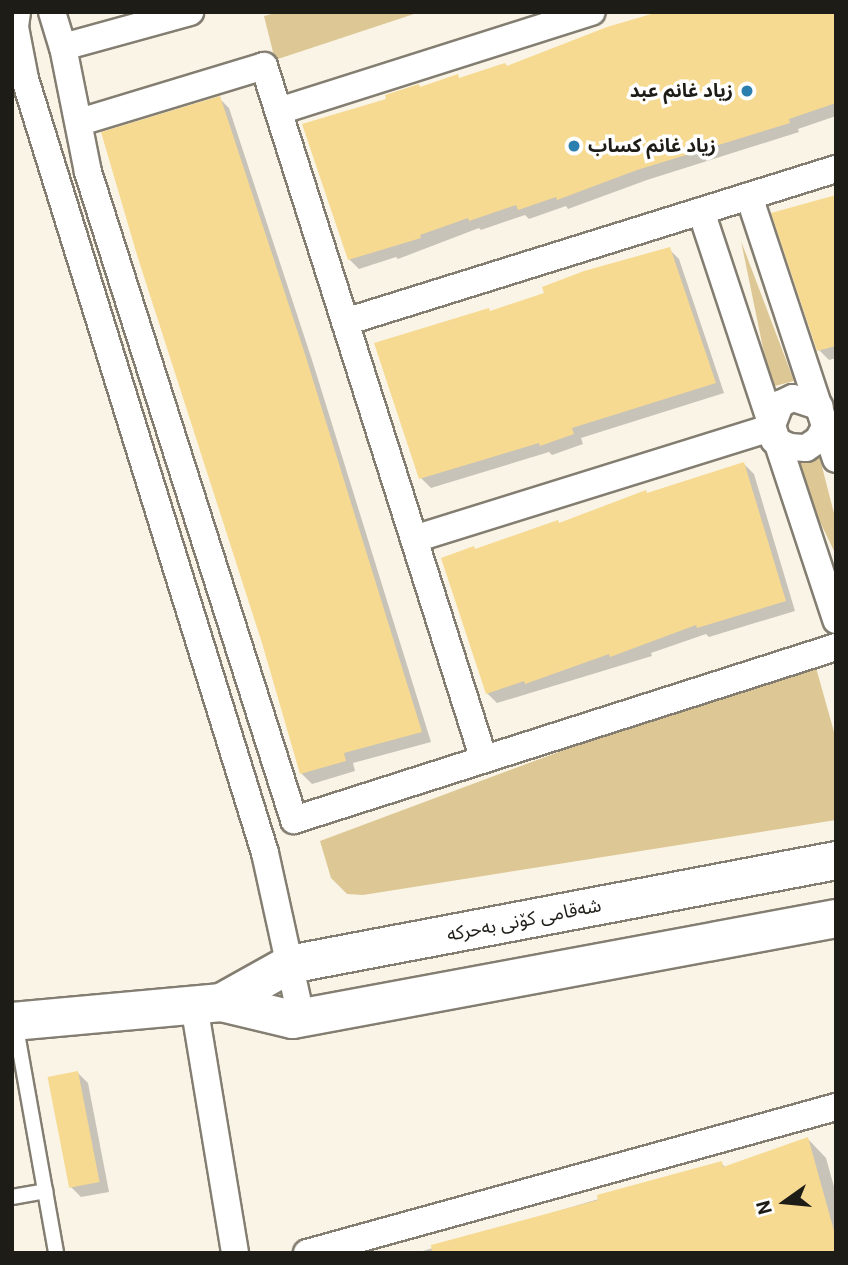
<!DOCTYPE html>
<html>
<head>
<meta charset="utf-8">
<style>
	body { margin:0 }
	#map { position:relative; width:848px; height:1265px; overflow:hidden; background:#faf4e6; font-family:Roboto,"Noto Sans Arabic",sans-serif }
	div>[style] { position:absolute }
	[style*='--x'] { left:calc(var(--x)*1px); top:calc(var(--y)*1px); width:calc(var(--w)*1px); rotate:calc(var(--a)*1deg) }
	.green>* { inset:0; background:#ddc895 }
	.shadow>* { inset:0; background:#0003 }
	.building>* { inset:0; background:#f7da91; transform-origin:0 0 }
	.roads { filter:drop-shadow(2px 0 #837e71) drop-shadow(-2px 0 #837e71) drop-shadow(0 2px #837e71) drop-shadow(0 -2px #837e71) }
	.lane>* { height:14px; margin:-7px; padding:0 7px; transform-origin:7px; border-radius:7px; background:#fff }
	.street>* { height:26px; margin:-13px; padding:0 13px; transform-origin:13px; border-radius:13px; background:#fff }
	.secondary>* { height:37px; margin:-18.5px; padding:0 18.5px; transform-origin:18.5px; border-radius:18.5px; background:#fff }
	.dots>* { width:19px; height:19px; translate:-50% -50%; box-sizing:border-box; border:4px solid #fff; border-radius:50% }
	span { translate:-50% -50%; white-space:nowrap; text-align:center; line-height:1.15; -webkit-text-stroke:7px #fff; paint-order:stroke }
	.poi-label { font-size:19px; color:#1e1c17; font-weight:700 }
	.right { translate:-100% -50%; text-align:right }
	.left { translate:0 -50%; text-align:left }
	.street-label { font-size:19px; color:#1e1c17 }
	.frame { position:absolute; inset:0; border:14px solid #1e1c17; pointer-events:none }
	.north { position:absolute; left:750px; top:1167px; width:70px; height:70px; -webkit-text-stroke:5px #fff; paint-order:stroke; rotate:255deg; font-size:19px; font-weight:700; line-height:28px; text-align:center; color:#1e1c17 }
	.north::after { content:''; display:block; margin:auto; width:24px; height:32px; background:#1e1c17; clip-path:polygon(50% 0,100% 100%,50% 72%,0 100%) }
</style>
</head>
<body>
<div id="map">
	<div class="green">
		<i style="clip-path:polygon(279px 12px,420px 12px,275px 60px,264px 16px)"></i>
		<i style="clip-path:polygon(741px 241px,794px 381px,771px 387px)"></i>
		<i style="clip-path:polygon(819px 455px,836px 521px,836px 555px,792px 464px)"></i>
		<i style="clip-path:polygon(813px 657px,836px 739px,836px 820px,363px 895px,347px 894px,331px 878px,320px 841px)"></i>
	</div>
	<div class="shadow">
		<i style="clip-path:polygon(836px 12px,836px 116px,798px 129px,799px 132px,647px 180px,568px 209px,566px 206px,529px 219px,525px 215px,481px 230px,479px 228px,398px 259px,396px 257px,359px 269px,349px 259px,421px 88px,457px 76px,461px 80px,508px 67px)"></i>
		<i style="clip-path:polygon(219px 98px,229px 108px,313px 363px,431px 742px,353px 763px,355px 771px,312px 784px,302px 774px)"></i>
		<i style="clip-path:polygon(836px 196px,836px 358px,829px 360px,819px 350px)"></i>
		<i style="clip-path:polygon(669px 249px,679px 259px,724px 393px,581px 438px,583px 444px,552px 455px,549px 452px,431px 488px,421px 478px,491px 313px)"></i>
		<i style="clip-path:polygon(744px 464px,754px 474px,795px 611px,709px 637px,706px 634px,651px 653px,652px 656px,497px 703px,487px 693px,476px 551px)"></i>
		<i style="clip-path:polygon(78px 1073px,88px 1083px,109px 1192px,81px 1197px,71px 1187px)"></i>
		<i style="clip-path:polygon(808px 1139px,826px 1158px,836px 1194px,836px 1253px,416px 1253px,721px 1163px,726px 1168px)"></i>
	</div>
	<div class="building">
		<i style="clip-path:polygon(658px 12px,836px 12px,836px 103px,789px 119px,790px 123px,637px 170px,557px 200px,556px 197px,518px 210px,516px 205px,469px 221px,468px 218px,420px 235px,421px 238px,348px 260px,302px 124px,386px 99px,385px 95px,419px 84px,420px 87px,458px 74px,459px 78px,505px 63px,507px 66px,607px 27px)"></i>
		<i style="clip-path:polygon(220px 96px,304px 351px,422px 732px,344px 753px,346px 761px,300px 774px,262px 643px,137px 255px,101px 132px)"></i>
		<i style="clip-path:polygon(836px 195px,836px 346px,817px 351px,771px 213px)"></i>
		<i style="clip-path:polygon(670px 247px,716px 383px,572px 428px,574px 434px,540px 446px,539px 443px,419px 479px,374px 343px,489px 308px,490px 311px,544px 293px,542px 287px,584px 271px)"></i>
		<i style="clip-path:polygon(744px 462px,786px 601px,697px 628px,696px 625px,610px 657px,609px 654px,525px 684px,524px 681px,486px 694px,441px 558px,474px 546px,475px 549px,558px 520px,559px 523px,646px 490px,647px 493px)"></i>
		<i style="left:78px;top:1071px;width:113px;height:31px;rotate:79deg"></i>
		<i style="clip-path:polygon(808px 1137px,836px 1238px,836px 1253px,432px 1253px,431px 1245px,598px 1200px,597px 1195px,722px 1161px,723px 1167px)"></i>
	</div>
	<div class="roads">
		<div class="lane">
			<i style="--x:15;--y:1022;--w:235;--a:79.9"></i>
			<i style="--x:12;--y:1197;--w:34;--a:-10"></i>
		</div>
		<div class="street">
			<i style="--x:17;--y:12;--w:15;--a:98"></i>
			<i style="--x:15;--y:27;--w:53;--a:79.1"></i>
			<i style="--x:25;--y:79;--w:810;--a:72.77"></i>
			<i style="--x:265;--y:853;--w:168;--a:77.6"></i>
			<i style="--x:52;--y:12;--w:37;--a:73"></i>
			<i style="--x:63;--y:47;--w:127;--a:78.7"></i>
			<i style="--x:88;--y:172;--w:680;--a:72.36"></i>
			<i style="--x:294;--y:820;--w:569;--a:-17.7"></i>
			<i style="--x:63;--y:47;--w:132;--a:-15.4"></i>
			<i style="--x:279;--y:111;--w:328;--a:-17.6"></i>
			<i style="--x:80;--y:122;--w:192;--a:-16.9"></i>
			<i style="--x:264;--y:66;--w:725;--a:72.41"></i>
			<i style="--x:749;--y:196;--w:277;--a:71.7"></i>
			<i style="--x:701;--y:211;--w:431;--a:71.7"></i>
			<i style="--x:345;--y:322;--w:514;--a:-17.31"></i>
			<i style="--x:774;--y:440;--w:17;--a:24"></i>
			<i style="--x:790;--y:447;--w:16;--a:4"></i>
			<i style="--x:806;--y:448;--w:14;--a:-34"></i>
			<i style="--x:818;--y:440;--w:17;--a:-62"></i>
			<i style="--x:414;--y:539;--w:374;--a:-17.3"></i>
			<i style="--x:771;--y:428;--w:26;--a:-69"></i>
			<i style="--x:780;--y:404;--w:14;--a:-25"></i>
			<i style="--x:793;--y:398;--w:28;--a:18"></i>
			<i style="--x:194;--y:1005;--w:251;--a:80.6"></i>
			<i style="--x:307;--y:1253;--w:549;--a:-15.43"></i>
		</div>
		<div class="secondary">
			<i style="--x:221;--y:1002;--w:78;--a:-29.2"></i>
			<i style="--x:289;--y:964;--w:557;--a:-10.77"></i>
			<i style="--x:12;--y:1021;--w:210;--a:-5.2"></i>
			<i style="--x:221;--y:1002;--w:73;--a:13.5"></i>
			<i style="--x:292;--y:1019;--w:553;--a:-10.52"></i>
		</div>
	</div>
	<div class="dots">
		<i style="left:747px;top:91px;background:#2b7faf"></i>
		<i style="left:574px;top:146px;background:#2b7faf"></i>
	</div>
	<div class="poi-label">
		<span class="right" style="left:733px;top:91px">زياد غانم عبد</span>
		<span class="left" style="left:588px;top:146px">زياد غانم كساب</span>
	</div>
	<div class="street-label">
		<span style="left:524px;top:920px;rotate:-11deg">شەقامی کۆنی بەحرکە</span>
	</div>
	<div class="frame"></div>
	<div class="north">N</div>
</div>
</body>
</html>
